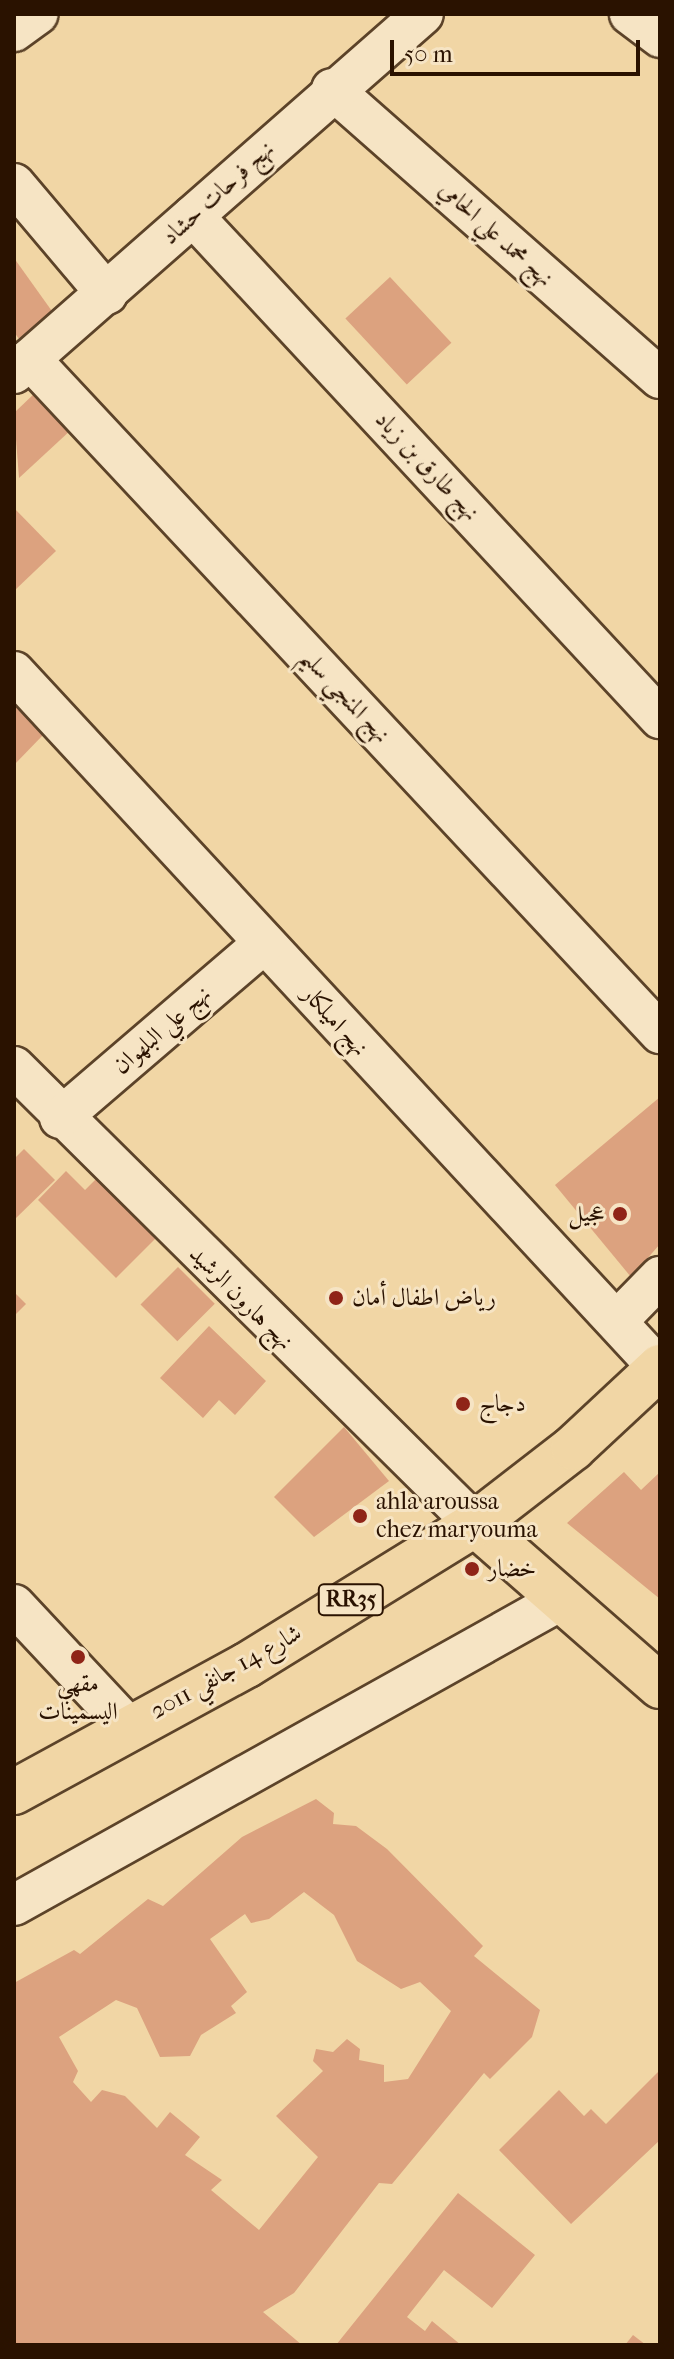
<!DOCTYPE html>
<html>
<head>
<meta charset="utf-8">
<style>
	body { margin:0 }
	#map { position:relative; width:674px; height:2359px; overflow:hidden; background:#f1d6a5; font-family:"IM FELL French Canon",Amiri,serif }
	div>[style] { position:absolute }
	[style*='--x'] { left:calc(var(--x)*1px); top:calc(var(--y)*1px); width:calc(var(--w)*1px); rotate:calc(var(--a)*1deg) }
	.building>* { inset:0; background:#dca27f; transform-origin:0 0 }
	.roads { filter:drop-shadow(2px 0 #5c4329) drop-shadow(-2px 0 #5c4329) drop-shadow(0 2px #5c4329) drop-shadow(0 -2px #5c4329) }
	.minor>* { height:40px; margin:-20px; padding:0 20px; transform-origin:20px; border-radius:20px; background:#f6e4c4 }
	.major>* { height:44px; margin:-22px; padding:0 22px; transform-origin:22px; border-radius:22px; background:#f1d6a5 }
	.dots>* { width:22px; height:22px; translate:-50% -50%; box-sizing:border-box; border:4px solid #f6e4c4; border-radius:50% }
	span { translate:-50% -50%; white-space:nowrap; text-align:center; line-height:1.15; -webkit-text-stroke:6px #f6e4c4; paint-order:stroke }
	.shield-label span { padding:2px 6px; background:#f6e4c4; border:2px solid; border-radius:6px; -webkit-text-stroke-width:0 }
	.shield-label { font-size:22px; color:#2a1200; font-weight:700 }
	.street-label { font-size:24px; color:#2a1200 }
	.poi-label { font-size:24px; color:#2a1200 }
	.right { translate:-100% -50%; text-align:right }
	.left { translate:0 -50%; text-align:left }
	.frame { position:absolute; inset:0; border:16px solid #2a1200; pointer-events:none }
	.scale { position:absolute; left:390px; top:40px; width:250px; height:36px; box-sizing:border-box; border:4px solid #2a1200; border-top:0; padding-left:10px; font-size:24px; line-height:28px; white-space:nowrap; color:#2a1200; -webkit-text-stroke:6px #f6e4c4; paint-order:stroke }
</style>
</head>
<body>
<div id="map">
	<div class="building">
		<i style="clip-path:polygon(14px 258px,54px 314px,19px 339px,14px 332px)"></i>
		<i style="left:390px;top:277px;width:90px;height:61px;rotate:47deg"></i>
		<i style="clip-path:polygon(37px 391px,72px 429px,19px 478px,14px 413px)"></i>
		<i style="clip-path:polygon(14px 508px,56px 551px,14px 591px)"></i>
		<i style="clip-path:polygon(14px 705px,44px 734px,14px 765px)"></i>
		<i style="clip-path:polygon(660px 1097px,660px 1244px,631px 1277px,555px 1185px)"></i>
		<i style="clip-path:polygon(24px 1149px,55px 1180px,14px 1220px,14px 1159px)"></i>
		<i style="clip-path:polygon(66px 1171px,85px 1190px,100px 1175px,159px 1235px,116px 1278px,38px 1200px)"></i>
		<i style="left:178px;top:1267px;width:52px;height:53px;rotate:45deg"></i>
		<i style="clip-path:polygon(14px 1292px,26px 1304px,14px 1316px)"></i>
		<i style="clip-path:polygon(209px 1326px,266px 1381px,235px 1415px,219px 1400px,203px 1418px,160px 1378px)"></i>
		<i style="clip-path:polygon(344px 1427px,389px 1481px,314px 1537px,274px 1497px)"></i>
		<i style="clip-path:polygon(624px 1472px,641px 1490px,660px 1472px,660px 1599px,567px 1523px)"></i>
		<i style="clip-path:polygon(evenodd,316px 1799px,334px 1813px,333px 1824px,356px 1826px,387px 1849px,483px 1946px,474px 1956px,540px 2010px,532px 2037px,490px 2079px,484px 2073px,392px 2184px,379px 2183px,294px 2293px,263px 2312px,302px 2345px,14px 2345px,14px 1983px,74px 1950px,80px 1954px,148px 1899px,163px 1906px,242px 1837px,316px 1799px,304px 1892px,334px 1915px,357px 1961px,401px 1989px,420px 1982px,451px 2011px,408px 2079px,384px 2082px,384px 2065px,359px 2060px,360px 2049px,347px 2039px,333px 2052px,316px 2049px,313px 2061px,323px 2071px,276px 2116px,318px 2157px,259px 2230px,211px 2190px,222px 2180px,185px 2155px,200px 2137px,170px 2112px,157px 2128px,125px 2096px,102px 2090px,91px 2102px,73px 2082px,78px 2071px,59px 2037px,116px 2000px,137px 2008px,160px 2057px,190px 2056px,201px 2035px,236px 2013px,231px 2006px,247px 1992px,210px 1939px,245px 1914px,251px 1923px,269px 1919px,304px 1892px)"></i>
		<i style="clip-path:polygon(660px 2070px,660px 2140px,571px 2224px,499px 2150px,559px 2090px,584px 2116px,591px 2109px,606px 2124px)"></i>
		<i style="clip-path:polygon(458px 2193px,535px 2255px,492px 2308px,444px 2270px,407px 2317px,425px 2331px,432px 2321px,461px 2345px,336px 2345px)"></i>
		<i style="clip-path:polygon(633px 2335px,646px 2345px,625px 2345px)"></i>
	</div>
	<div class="roads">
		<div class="minor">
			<i style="--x:630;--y:14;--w:38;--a:37"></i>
			<i style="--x:14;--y:31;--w:29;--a:-36"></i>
			<i style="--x:332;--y:89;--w:437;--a:41.4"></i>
			<i style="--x:14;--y:184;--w:144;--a:49.8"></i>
			<i style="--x:193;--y:216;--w:686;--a:47.07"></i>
			<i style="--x:30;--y:359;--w:923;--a:46.93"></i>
			<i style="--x:14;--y:373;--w:544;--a:-41.28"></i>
			<i style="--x:14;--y:672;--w:949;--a:47.18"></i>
			<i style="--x:14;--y:1067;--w:649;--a:44.75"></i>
			<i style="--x:60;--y:1118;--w:269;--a:-40.6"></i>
			<i style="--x:617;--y:1321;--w:62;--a:-45.7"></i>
			<i style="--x:14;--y:1605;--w:167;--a:46.9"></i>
			<i style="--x:14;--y:1905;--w:624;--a:-29.15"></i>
		</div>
		<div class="major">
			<i style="--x:475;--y:1524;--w:246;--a:41.2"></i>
			<i style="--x:14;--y:1792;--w:265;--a:-28.6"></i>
			<i style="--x:247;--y:1665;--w:268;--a:-31.7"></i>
			<i style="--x:475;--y:1524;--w:124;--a:-37.8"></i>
			<i style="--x:573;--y:1448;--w:119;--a:-43"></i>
		</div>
	</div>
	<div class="dots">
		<i style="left:620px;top:1214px;background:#8f2418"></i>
		<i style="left:336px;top:1298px;background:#8f2418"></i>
		<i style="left:463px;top:1404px;background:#8f2418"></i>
		<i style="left:360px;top:1516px;background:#8f2418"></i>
		<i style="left:472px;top:1569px;background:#8f2418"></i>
		<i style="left:78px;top:1657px;background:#8f2418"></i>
	</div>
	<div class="shield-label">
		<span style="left:351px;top:1600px">RR35</span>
	</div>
	<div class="street-label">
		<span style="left:218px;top:193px;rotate:-42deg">نهج فرحات حشاد</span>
		<span style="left:496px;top:234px;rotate:42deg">نهج محمد علي الحامي</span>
		<span style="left:427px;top:466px;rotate:47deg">نهج طارق بن زياد</span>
		<span style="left:345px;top:696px;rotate:47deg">نهج المنجي سليم</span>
		<span style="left:335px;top:1021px;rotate:48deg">نهج اميلكار</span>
		<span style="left:162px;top:1030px;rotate:-41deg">نهج علي البلهوان</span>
		<span style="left:241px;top:1298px;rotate:45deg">نهج هارون الرشيد</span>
		<span style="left:226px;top:1672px;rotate:-29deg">شارع 14 جانفي 2011</span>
	</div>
	<div class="poi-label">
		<span class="right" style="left:604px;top:1214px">عجيل</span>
		<span class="left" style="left:352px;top:1298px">رياض اطفال أمان</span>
		<span class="left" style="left:479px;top:1404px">دجاج</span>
		<span class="left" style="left:376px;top:1516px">ahla aroussa<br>chez maryouma</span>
		<span class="left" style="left:488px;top:1569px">خضار</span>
		<span style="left:78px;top:1698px">مقهي<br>اليسمينات</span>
	</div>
	<div class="frame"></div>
	<div class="scale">50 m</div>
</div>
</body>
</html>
